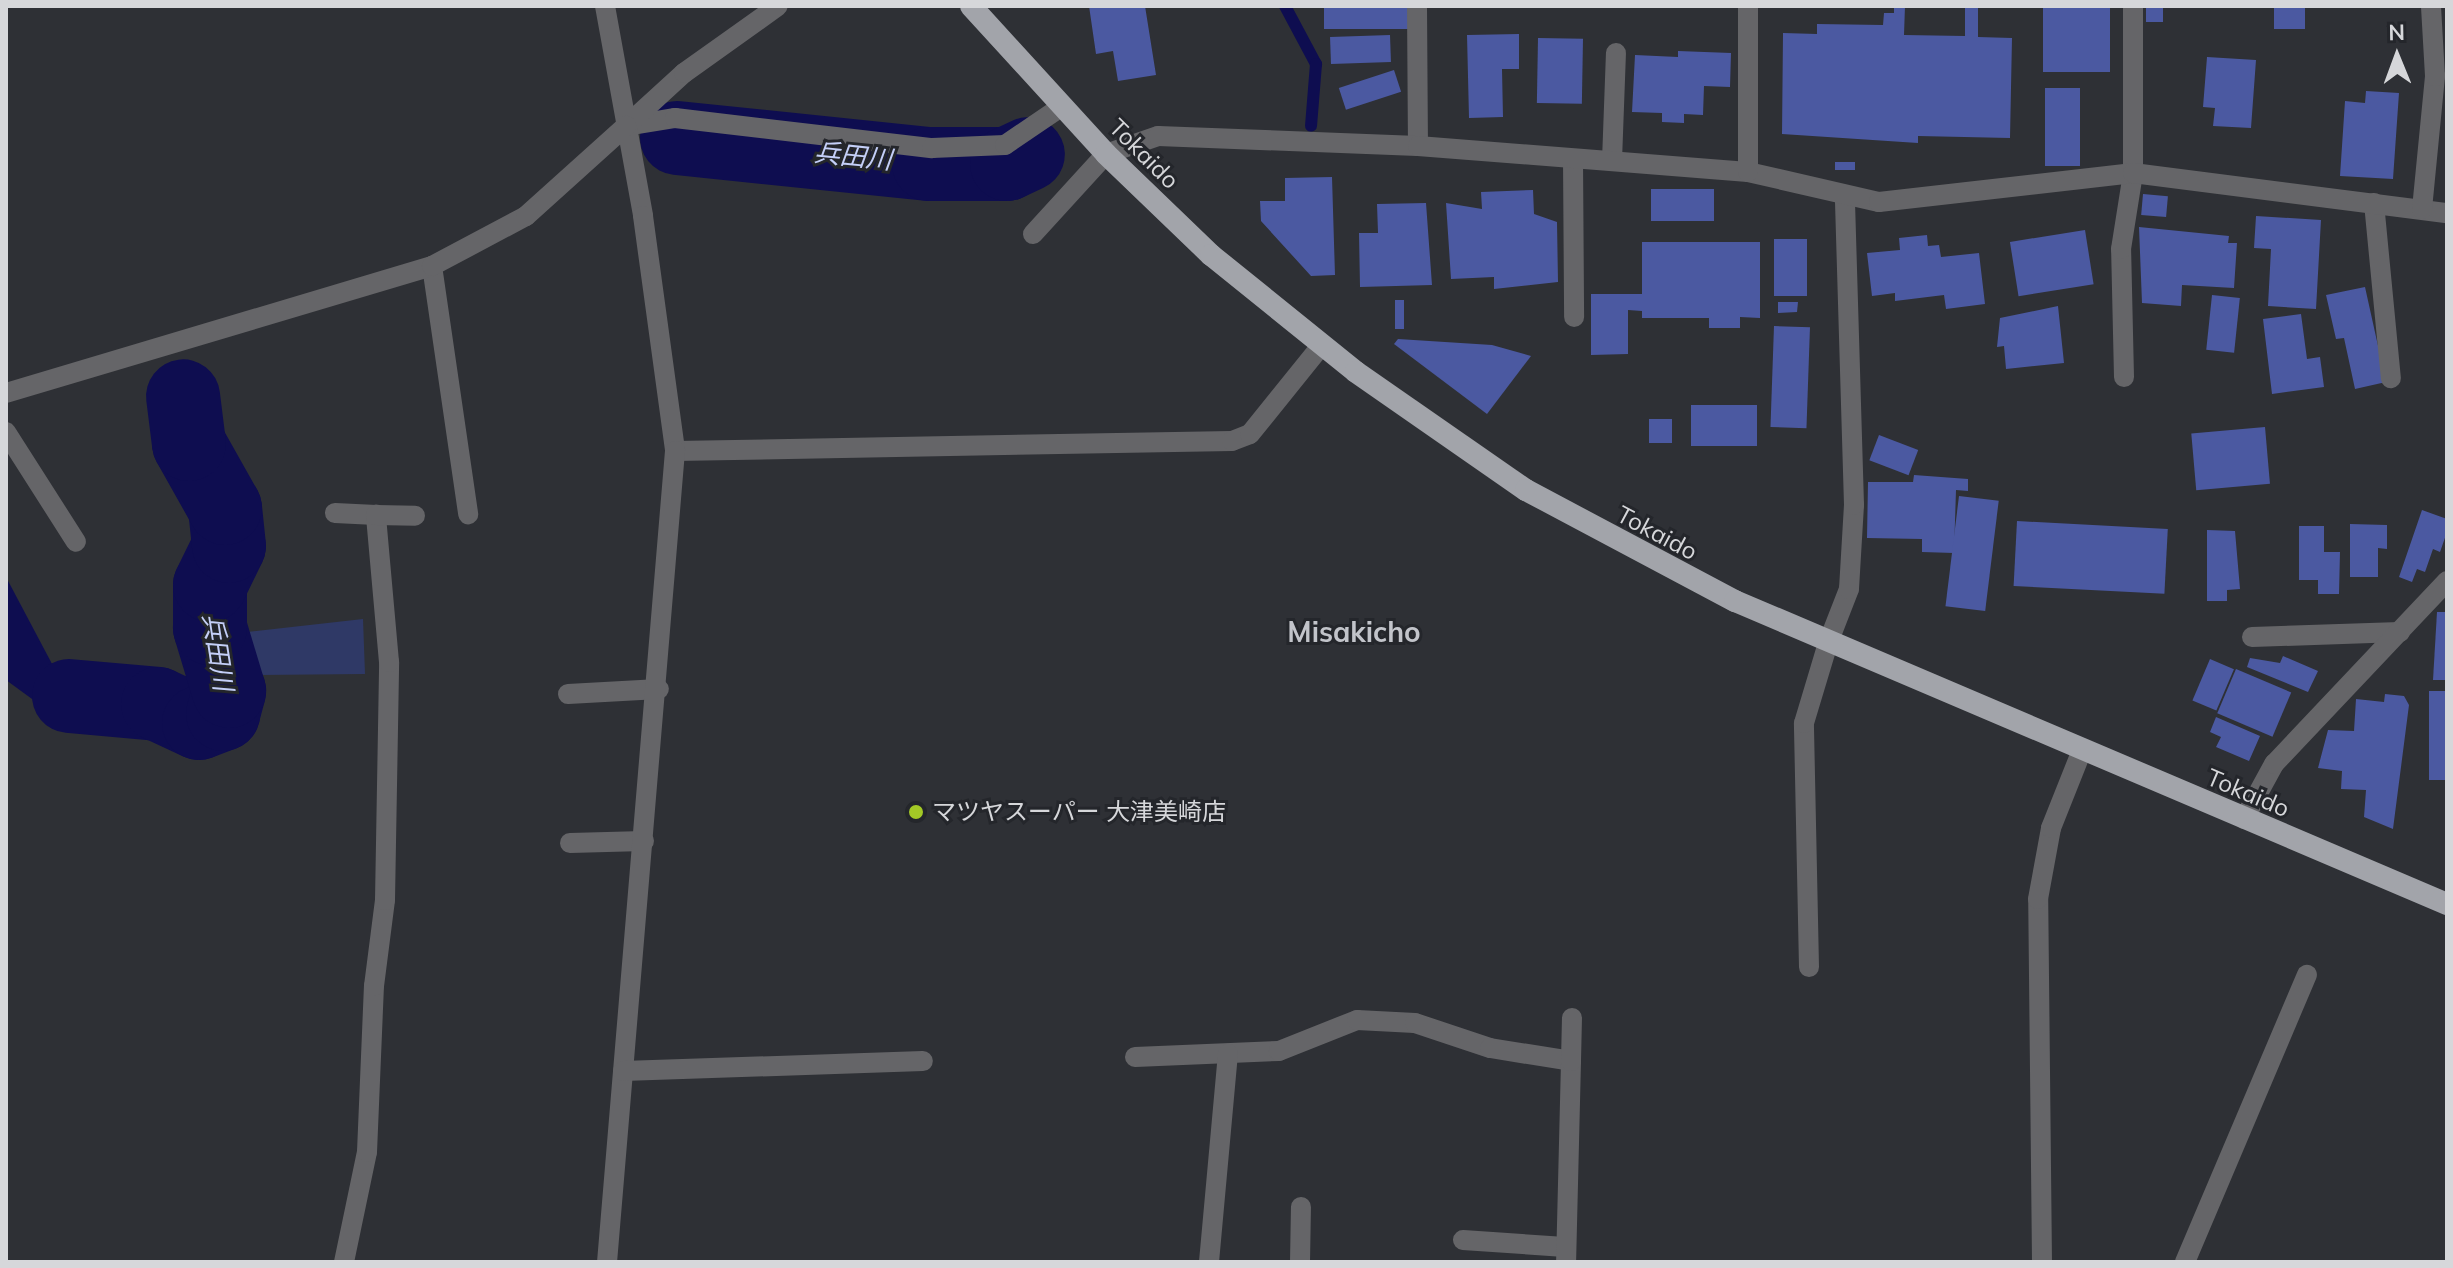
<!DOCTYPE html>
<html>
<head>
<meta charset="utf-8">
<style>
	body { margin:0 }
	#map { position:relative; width:2453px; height:1268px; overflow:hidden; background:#2e3035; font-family:Mulish,"Noto Sans JP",sans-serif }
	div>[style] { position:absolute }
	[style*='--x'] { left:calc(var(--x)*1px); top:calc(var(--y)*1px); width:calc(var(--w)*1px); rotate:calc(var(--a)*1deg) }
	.green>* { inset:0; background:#2f3966 }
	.water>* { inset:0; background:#0e0d50 }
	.stream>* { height:12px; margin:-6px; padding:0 6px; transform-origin:6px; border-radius:6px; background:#0e0d50 }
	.river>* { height:74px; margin:-37px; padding:0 37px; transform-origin:37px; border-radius:37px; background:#0e0d50 }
	.building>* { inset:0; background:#4b59a1; transform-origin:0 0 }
	.service>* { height:20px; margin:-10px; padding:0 10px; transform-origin:10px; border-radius:10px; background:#656568 }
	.minor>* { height:20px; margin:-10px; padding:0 10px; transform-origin:10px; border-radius:10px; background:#656568 }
	.tertiary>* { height:20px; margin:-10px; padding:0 10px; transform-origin:10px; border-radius:10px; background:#656568 }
	.trunk>* { height:22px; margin:-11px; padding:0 11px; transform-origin:11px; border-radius:11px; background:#a2a4aa }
	.dots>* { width:22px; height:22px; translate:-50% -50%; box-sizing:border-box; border:4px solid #24262b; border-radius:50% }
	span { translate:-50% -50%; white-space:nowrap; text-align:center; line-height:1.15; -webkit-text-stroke:6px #24262b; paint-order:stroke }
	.street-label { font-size:24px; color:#d6d7da }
	.poi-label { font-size:24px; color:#d6d7da }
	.left { translate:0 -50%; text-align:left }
	.water-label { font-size:26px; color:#c4cff8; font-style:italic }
	.quarter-label { font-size:28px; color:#c2c4ca; font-weight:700 }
	.frame { position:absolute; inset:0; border:8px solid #d6d7da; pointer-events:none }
	.north { position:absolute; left:2357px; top:16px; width:80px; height:80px; -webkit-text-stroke:6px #24262b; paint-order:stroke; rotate:359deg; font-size:22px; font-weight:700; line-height:32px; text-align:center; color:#d6d7da }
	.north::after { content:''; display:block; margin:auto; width:28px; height:36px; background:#d6d7da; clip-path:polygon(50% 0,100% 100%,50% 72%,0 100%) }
</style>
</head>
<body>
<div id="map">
	<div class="green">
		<i style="clip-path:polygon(363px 619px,365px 674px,258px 675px,238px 633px)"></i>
	</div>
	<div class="water">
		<i style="clip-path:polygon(6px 577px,69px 696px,54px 715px,6px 680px)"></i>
	</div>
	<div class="stream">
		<i style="--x:1285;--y:6;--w:66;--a:61.9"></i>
		<i style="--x:1316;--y:64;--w:62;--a:94.6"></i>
	</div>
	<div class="river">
		<i style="--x:677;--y:138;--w:253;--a:5.9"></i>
		<i style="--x:929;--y:164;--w:78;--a:0"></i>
		<i style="--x:1007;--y:164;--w:23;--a:-25"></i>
		<i style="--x:69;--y:696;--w:89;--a:5.1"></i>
		<i style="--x:158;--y:704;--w:45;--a:24.9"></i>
		<i style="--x:199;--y:723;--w:26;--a:-21"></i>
		<i style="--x:223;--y:714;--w:24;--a:-75"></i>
		<i style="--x:229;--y:691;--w:66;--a:-106.8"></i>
		<i style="--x:210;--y:628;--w:43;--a:-90"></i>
		<i style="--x:210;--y:585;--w:43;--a:-64"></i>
		<i style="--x:229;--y:546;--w:38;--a:-96"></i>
		<i style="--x:225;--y:508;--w:73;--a:-119.4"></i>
		<i style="--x:189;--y:444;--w:48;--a:-97.1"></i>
	</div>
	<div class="building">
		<i style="clip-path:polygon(1089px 6px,1145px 6px,1156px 75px,1118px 81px,1113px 51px,1096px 54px)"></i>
		<i style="left:1324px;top:6px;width:84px;height:23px"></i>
		<i style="clip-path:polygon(1894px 6px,1905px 6px,1904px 35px,1965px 36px,1965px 6px,1978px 6px,1978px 37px,2012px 38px,2010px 138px,1918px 136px,1918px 143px,1782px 134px,1783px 33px,1817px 34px,1817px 24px,1883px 25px,1884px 13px,1894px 13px)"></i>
		<i style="left:2043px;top:6px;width:67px;height:66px"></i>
		<i style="left:2146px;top:6px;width:17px;height:16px"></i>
		<i style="left:2274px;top:6px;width:31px;height:23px"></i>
		<i style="clip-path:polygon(1519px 34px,1519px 69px,1502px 69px,1503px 117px,1469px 118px,1467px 35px)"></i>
		<i style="left:1390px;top:35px;width:27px;height:60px;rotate:88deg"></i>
		<i style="left:1538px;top:38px;width:45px;height:65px;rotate:1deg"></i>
		<i style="clip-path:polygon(1678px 51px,1731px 53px,1730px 87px,1704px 86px,1703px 115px,1684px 114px,1684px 123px,1662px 122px,1662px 113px,1632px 112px,1635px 55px,1678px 57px)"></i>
		<i style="clip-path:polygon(2207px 57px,2256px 60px,2251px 128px,2213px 126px,2215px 108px,2203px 107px)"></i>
		<i style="left:1394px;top:70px;width:23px;height:58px;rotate:72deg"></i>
		<i style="left:2045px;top:88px;width:35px;height:78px"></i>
		<i style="clip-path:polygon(2366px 91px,2399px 93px,2393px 179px,2340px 176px,2345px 101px,2365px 103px)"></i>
		<i style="left:1835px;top:162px;width:20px;height:8px"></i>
		<i style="clip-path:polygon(1332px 177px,1335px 275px,1311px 276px,1261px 221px,1260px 201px,1285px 201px,1285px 178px)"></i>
		<i style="left:1651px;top:189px;width:63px;height:32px"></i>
		<i style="clip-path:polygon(1533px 190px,1534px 214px,1557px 222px,1558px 282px,1494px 289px,1494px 277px,1451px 279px,1446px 203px,1482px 209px,1481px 192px)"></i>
		<i style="left:2143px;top:194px;width:25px;height:21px;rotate:5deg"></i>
		<i style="clip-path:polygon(1426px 203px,1432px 285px,1360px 287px,1359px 233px,1378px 233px,1377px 204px)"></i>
		<i style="clip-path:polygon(2256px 216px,2321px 220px,2316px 309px,2268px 306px,2271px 249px,2254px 248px)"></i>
		<i style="clip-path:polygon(2139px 227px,2229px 236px,2228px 243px,2237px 243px,2234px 288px,2182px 285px,2181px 306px,2142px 303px)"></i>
		<i style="left:2085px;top:230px;width:55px;height:76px;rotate:81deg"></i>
		<i style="clip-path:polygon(1927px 235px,1928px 246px,1939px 245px,1941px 257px,1979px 253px,1985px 304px,1946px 309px,1944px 295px,1895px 301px,1895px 293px,1872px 296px,1867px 253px,1900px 250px,1899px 238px)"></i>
		<i style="left:1774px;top:239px;width:33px;height:57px"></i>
		<i style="clip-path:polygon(1642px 242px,1760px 242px,1760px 318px,1740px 317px,1740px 328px,1709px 328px,1709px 318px,1642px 318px,1642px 311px,1628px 310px,1628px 354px,1591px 355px,1591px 294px,1642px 294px)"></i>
		<i style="clip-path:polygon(2365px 287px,2386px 382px,2355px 389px,2344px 338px,2336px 339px,2326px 295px)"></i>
		<i style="left:2212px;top:295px;width:28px;height:55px;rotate:6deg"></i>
		<i style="left:1395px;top:300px;width:9px;height:29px"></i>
		<i style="clip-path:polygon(1778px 302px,1798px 302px,1797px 312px,1778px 313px)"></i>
		<i style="clip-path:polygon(2058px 306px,2064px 363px,2006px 369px,2004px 346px,1997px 347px,2000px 318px)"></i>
		<i style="clip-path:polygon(2301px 314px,2307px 359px,2320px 357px,2324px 387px,2272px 394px,2263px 319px)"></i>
		<i style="left:1774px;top:326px;width:36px;height:101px;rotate:2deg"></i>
		<i style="clip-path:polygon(1398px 339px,1492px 345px,1531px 356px,1487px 414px,1394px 344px)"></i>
		<i style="left:1691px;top:405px;width:66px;height:41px"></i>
		<i style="left:1649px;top:419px;width:23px;height:24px"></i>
		<i style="left:2265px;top:427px;width:57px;height:74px;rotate:85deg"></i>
		<i style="left:1879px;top:435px;width:42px;height:27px;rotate:21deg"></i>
		<i style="clip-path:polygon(1914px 475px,1968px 479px,1968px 491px,1956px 490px,1954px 553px,1922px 552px,1922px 539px,1867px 538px,1868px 482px,1913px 482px)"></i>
		<i style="left:1959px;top:496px;width:40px;height:111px;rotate:7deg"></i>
		<i style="clip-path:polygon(2422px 510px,2447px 519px,2447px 532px,2440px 552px,2433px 549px,2425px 572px,2417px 569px,2412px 582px,2399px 577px)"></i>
		<i style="left:2017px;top:521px;width:151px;height:65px;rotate:3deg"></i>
		<i style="clip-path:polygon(2350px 524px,2387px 525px,2387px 549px,2378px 548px,2378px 577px,2350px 577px)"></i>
		<i style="clip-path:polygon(2299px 526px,2324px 526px,2324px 552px,2340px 552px,2339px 594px,2318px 594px,2318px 580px,2299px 580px)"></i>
		<i style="clip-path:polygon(2207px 530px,2235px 531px,2240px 589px,2227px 590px,2227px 601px,2207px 601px)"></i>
		<i style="clip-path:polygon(2437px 612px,2447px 612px,2447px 680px,2433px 680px)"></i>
		<i style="clip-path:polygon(2283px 656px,2318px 671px,2308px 692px,2247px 667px,2250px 658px,2280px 663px)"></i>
		<i style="left:2210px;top:659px;width:26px;height:45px;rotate:23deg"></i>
		<i style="left:2236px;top:669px;width:60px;height:48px;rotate:23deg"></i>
		<i style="left:2429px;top:691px;width:18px;height:89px"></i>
		<i style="clip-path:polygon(2385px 694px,2404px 696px,2409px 705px,2393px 829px,2364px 817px,2366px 790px,2341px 789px,2342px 771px,2318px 768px,2328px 730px,2354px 731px,2356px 699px,2384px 702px)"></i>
		<i style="clip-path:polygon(2216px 717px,2260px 736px,2249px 761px,2216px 747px,2221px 737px,2210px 732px)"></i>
	</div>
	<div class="service">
		<i style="--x:626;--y:126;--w:50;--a:-9.3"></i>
		<i style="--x:675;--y:118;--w:259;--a:6.7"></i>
		<i style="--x:932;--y:148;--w:73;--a:-2.4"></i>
		<i style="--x:1005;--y:145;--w:68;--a:-34.2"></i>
		<i style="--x:1573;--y:159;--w:158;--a:89.6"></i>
		<i style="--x:1612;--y:161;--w:108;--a:-87.9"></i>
		<i style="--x:2374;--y:203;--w:176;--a:84.5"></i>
		<i style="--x:1033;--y:234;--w:108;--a:-47.6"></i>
		<i style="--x:2124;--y:377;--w:128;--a:-91.3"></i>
		<i style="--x:2121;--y:249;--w:77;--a:-81"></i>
		<i style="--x:675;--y:451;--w:557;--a:-1.03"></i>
		<i style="--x:1232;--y:441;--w:19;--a:-21"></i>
		<i style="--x:1250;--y:434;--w:113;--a:-51.1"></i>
		<i style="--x:2252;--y:637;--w:148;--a:-1.9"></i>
		<i style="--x:1828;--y:643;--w:58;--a:-68.7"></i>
		<i style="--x:1849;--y:589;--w:84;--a:-86.6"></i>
		<i style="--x:1854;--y:505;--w:308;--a:-91.7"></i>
		<i style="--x:568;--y:694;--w:91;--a:-3.1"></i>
		<i style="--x:2244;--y:819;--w:63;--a:-61.4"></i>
		<i style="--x:2274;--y:764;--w:252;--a:-46.6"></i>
		<i style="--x:570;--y:843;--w:74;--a:-1.5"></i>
		<i style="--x:1463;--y:1240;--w:102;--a:3.9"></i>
		<i style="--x:1300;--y:1262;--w:55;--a:-89"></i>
		<i style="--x:2185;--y:1262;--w:312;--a:-67"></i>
	</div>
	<div class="minor">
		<i style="--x:605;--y:6;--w:213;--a:79.7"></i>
		<i style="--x:643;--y:216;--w:237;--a:82.2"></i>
		<i style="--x:675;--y:451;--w:814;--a:94.79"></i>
		<i style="--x:1417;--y:6;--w:140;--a:89.6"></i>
		<i style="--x:2133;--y:6;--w:167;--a:90"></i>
		<i style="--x:626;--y:126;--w:79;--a:-42.4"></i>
		<i style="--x:684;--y:73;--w:115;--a:-35.5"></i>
		<i style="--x:1106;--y:154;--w:55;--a:-19.1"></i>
		<i style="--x:1158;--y:136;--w:260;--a:2.2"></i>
		<i style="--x:1418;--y:146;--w:331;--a:4.5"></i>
		<i style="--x:1748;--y:172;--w:134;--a:12.9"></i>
		<i style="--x:1879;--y:202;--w:256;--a:-6.5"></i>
		<i style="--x:2133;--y:173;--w:317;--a:7.3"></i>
		<i style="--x:1748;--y:172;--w:166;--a:-90"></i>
		<i style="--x:2422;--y:209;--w:134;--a:-84.4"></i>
		<i style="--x:2435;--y:76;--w:70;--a:-93.3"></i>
		<i style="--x:432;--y:266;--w:251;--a:81.7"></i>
		<i style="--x:6;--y:432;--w:130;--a:57.5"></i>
		<i style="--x:335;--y:513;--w:41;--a:2.8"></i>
		<i style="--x:1809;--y:967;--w:244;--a:-91.2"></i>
		<i style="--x:1804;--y:723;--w:84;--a:-73.3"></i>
		<i style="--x:1135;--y:1057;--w:144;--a:-2.4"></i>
		<i style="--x:1279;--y:1051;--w:84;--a:-21.7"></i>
		<i style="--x:1357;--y:1020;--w:58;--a:3"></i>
		<i style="--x:1415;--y:1023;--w:79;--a:18.4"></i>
		<i style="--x:1490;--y:1048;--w:82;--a:9.1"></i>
		<i style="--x:1571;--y:1061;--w:201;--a:91.4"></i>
		<i style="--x:1571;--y:1061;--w:43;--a:-88.7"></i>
		<i style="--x:623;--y:1071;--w:300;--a:-1.9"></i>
		<i style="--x:344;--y:1262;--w:112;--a:-78.2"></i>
		<i style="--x:367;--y:1152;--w:166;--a:-87.6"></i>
		<i style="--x:374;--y:986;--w:87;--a:-82.7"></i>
		<i style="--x:385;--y:900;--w:238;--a:-89"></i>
		<i style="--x:389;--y:662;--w:148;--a:-95.1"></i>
		<i style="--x:376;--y:515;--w:39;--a:1"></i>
		<i style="--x:1209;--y:1262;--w:209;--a:-84.8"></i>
	</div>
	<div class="tertiary">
		<i style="--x:6;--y:393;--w:445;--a:-16.6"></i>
		<i style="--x:432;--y:266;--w:106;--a:-28"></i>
		<i style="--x:526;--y:216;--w:135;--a:-42"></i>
		<i style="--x:2042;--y:1262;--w:363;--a:-90.6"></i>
		<i style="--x:2038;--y:899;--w:72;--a:-79.6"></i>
		<i style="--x:2051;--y:828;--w:84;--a:-68.3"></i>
	</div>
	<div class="trunk">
		<i style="--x:971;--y:6;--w:200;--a:47.6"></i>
		<i style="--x:1106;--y:154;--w:146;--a:43.9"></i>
		<i style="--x:1211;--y:255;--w:186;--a:38.9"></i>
		<i style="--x:1356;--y:372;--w:207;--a:34.8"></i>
		<i style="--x:1526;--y:490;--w:237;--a:28"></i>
		<i style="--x:1735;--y:601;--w:774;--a:23.05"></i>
	</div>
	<div class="dots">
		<i style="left:916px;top:812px;background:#a3c926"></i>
	</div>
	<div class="street-label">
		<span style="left:1144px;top:154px;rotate:45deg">Tokaido</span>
		<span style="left:1657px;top:533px;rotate:28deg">Tokaido</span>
		<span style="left:2248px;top:793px;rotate:23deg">Tokaido</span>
	</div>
	<div class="poi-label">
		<span class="left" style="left:932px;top:812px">マツヤスーパー 大津美崎店</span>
	</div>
	<div class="water-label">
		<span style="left:853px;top:156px;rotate:6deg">兵田川</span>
		<span style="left:218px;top:652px;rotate:81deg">兵田川</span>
	</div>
	<div class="quarter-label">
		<span style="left:1354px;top:632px">Misakicho</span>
	</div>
	<div class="frame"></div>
	<div class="north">N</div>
</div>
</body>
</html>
